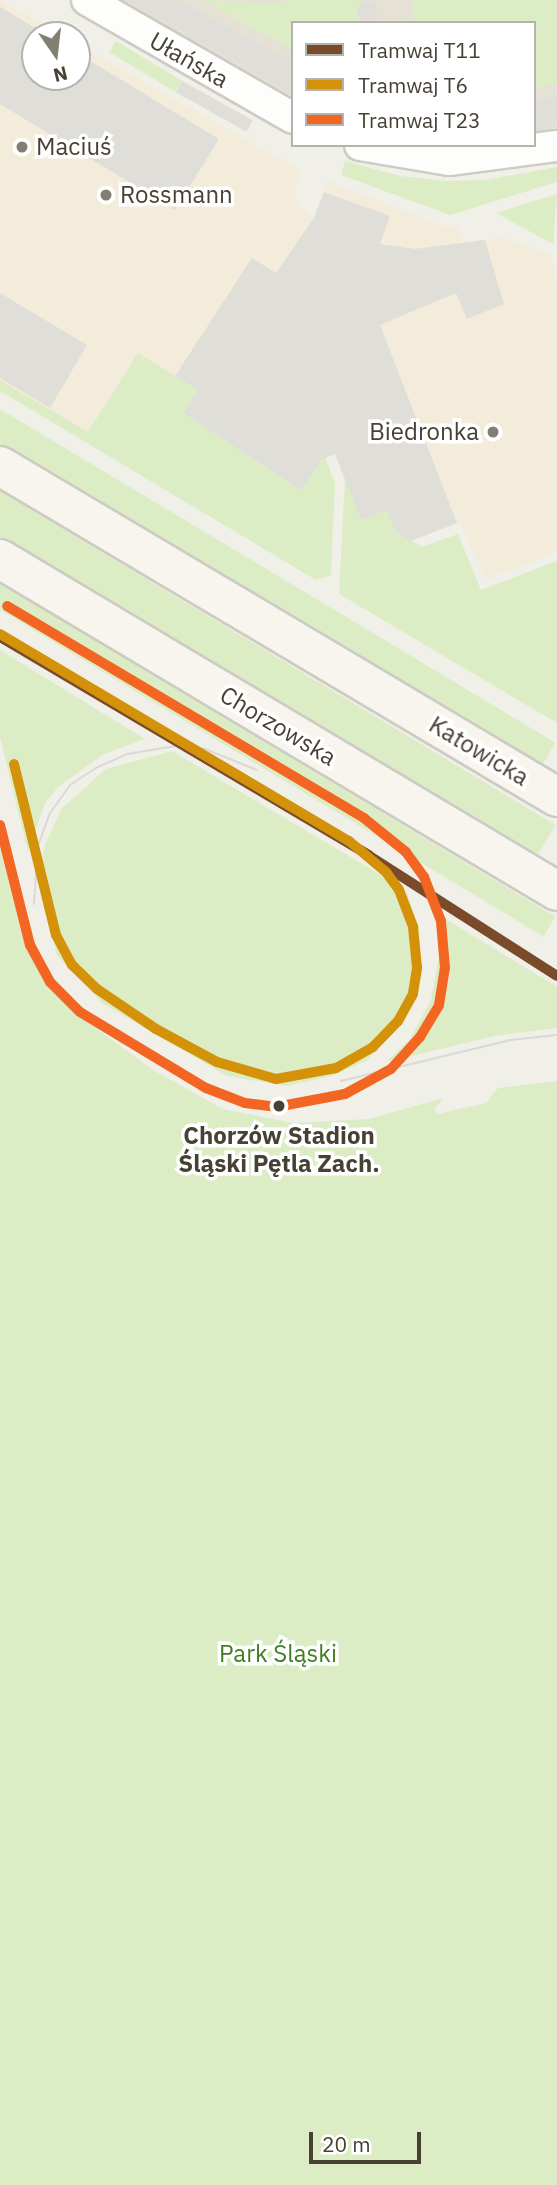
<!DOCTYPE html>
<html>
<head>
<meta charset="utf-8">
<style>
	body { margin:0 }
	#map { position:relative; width:557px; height:2185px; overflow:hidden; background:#f0efe8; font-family:"IBM Plex Sans",sans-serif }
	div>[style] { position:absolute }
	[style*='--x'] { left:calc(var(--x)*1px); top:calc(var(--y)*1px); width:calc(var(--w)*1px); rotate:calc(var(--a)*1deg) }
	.residential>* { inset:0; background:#e5e1d5 }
	.commercial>* { inset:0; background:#f4ecda }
	.green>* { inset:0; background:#dcedc6; transform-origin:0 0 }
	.parking>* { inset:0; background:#e0ded8; transform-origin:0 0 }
	.round { border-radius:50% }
	.roads { filter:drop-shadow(2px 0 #cdcbc4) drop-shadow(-2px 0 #cdcbc4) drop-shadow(0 2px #cdcbc4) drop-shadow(0 -2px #cdcbc4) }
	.minor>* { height:30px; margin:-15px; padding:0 15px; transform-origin:15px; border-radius:15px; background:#fdfdfc }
	.secondary>* { height:38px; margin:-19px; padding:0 19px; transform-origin:19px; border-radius:19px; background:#f7f5ee }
	.tram>* { height:2px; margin:-1px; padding:0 1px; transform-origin:1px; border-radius:1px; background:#d9d9d8 }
	.tram-1>* { height:10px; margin:-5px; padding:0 5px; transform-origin:5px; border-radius:5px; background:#7a4b2a }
	.tram-2>* { height:10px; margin:-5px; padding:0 5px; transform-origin:5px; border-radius:5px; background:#d4920a }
	.tram-3>* { height:10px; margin:-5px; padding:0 5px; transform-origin:5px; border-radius:5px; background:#f26522 }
	.dots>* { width:19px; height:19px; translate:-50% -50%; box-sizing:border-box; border:4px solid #fff; border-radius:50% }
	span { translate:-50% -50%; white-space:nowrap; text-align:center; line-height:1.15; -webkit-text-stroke:7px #fff; paint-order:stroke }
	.street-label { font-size:24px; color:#474134 }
	.poi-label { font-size:24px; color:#474134 }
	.left { translate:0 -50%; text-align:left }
	.right { translate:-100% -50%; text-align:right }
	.stop-label { font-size:24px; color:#474134; font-weight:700 }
	.park-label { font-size:24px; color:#407e23 }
	.legend { position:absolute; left:291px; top:21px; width:245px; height:126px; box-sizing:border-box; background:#fff; border:2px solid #b5b3ae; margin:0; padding:9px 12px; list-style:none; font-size:21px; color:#474134 }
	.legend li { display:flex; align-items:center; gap:14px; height:35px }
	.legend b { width:35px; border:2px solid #b5b3ae }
	.north { position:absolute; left:21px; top:21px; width:70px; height:70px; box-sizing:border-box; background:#fff; border:2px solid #b5b3ae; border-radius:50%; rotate:166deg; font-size:19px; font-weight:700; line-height:28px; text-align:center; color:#474134 }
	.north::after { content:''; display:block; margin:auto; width:24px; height:32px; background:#827e73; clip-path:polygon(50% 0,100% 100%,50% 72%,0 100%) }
	.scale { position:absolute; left:309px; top:2132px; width:112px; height:32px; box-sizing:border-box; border:4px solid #474134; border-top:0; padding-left:9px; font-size:21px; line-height:24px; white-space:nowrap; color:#474134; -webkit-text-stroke:5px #fff; paint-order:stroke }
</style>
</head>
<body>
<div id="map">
	<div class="residential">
		<i style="clip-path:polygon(111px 0,557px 0,557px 135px,534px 139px,534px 23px,293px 23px,293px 106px)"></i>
	</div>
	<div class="commercial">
		<i style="clip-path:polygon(0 0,61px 35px,35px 35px,35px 77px,77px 77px,77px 44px,300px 170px,294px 192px,298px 205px,314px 218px,328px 181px,449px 228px,459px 224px,462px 243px,502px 238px,548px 253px,557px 276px,557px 552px,486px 580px,460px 522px,411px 541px,361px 520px,334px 454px,321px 460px,301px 490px,183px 413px,198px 390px,138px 353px,88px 433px,0 380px)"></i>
	</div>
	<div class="green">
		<i style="clip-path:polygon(202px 0,282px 4px,284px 0,361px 0,360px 23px,293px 23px,293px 50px)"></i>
		<i style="clip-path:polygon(414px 0,557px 0,557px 83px,534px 89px,534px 23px,413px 23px)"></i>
		<i style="left:116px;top:41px;width:77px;height:13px;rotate:31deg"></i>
		<i style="clip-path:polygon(345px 161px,400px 176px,448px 181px,486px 180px,557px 167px,557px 182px,450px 215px,341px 175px)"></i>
		<i style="clip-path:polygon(557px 194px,553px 244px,496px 213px)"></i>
		<i style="clip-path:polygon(138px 353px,198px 390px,184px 414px,321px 460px,325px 457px,335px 483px,331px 575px,316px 580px,0 391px,0 380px,88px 432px)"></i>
		<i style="left:0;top:409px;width:648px;height:32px;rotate:31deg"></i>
		<i style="clip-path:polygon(345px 479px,361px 520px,386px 510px,395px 531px,422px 547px,458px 534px,481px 590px,557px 561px,557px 723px,339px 594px)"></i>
		<i style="left:0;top:491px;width:648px;height:44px;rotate:31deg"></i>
		<i style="left:0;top:583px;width:648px;height:23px;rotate:31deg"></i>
		<i style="clip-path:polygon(0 650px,145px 739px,104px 754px,58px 787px,45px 803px,28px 852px,0 737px)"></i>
		<i style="clip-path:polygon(172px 751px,406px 890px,418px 927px,422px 976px,405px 1020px,366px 1061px,332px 1076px,286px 1086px,227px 1076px,102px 1003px,57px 955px,40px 885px,44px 847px,61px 809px,106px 769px)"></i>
		<i style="clip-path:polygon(0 824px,39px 954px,73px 1011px,153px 1070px,223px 1109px,293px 1123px,369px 1119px,444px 1098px,435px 1109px,437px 1114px,486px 1103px,498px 1088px,557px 1081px,557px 2185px,0 2185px)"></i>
		<i style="clip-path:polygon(439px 915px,557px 987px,557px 1028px,495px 1036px,386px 1062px,410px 1039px,431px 1000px,439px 956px)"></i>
	</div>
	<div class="parking">
		<i style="clip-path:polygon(126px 0,178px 0,293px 62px,293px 95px)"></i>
		<i class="round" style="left:357px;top:1px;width:20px;height:20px"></i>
		<i style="clip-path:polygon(0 7px,47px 35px,35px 35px,35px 77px,77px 77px,77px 53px,219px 139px,175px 210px,0 104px)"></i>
		<i style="left:182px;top:81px;width:81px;height:13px;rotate:29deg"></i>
		<i style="clip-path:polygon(557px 96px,557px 126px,534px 131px,534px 102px)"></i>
		<i style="clip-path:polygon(324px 192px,390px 216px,380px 244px,415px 249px,485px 240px,504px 304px,467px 319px,456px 293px,380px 325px,457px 523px,411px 541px,395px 531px,386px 510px,361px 520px,335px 454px,321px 460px,301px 490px,183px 413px,198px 390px,175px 376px,252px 258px,276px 273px,314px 218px)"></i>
		<i style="clip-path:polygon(0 293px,87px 345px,50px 408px,0 378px)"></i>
	</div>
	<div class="roads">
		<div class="minor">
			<i style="--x:87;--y:0;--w:237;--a:29.8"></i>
			<i style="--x:360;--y:145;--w:90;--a:9.6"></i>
			<i style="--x:449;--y:160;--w:109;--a:-7.4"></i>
		</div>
		<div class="secondary">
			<i style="--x:0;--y:466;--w:648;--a:30.72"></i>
			<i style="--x:0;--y:559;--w:648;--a:30.8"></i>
		</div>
	</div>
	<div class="tram">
		<i style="--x:34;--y:904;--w:58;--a:-86.1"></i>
		<i style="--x:38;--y:846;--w:35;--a:-70"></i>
		<i style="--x:50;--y:813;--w:34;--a:-54"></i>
		<i style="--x:70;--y:785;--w:33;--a:-33"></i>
		<i style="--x:98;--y:767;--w:32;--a:-24"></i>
		<i style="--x:127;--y:754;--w:55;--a:-9.5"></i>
		<i style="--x:181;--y:745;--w:24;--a:9"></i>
		<i style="--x:205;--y:749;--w:56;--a:22"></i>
		<i style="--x:341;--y:1081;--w:174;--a:-13.6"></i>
		<i style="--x:510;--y:1040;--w:47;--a:-6.1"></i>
	</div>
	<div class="tram-1">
		<i style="--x:0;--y:637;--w:428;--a:30.6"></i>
		<i style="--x:368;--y:855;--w:224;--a:32.6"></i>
	</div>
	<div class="tram-2">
		<i style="--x:0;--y:634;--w:406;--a:30.7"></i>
		<i style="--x:349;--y:841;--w:48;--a:40"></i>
		<i style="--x:386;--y:872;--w:22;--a:54"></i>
		<i style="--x:399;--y:890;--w:40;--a:69"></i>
		<i style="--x:413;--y:927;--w:41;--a:84.4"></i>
		<i style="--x:417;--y:968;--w:26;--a:99"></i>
		<i style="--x:413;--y:994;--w:31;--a:119"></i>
		<i style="--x:398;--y:1021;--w:36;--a:134"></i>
		<i style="--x:373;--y:1047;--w:43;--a:150.4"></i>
		<i style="--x:336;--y:1068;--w:61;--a:169.6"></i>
		<i style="--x:276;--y:1079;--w:61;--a:-163.9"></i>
		<i style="--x:217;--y:1062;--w:69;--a:-151.6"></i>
		<i style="--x:156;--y:1029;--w:71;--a:-145.9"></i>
		<i style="--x:97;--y:989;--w:35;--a:-136"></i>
		<i style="--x:72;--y:965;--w:34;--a:-118"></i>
		<i style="--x:56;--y:935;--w:176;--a:-103.8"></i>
	</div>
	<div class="tram-3">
		<i style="--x:0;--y:825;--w:124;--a:76"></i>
		<i style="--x:30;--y:945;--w:42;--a:61.6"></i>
		<i style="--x:50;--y:982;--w:42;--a:45"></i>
		<i style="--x:80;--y:1012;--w:147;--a:31.1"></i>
		<i style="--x:206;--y:1088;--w:42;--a:21"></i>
		<i style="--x:245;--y:1103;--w:31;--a:7"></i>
		<i style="--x:276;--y:1107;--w:70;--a:-10.7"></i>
		<i style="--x:345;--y:1094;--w:52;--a:-28.5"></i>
		<i style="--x:391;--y:1069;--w:43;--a:-47.8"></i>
		<i style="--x:420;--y:1037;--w:37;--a:-59"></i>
		<i style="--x:439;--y:1005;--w:37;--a:-81"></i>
		<i style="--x:445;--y:968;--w:47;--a:-94.9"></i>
		<i style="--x:441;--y:921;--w:47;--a:-111.1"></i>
		<i style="--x:424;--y:877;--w:31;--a:-126"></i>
		<i style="--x:406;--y:852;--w:54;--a:-141"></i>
		<i style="--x:364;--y:818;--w:415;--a:-149.3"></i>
	</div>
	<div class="dots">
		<i style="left:22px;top:147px;background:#827e73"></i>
		<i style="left:106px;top:195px;background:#827e73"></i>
		<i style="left:493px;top:432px;background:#827e73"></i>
		<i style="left:279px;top:1106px;background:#474134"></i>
	</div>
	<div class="street-label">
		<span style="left:189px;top:60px;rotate:30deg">Ułańska</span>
		<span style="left:278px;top:726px;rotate:31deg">Chorzowska</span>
		<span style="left:479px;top:751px;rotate:31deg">Katowicka</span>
	</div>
	<div class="poi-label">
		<span class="left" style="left:36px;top:147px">Maciuś</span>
		<span class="left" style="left:120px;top:195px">Rossmann</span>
		<span class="right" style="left:479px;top:432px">Biedronka</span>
	</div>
	<div class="stop-label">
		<span style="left:279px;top:1150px">Chorzów Stadion<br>Śląski Pętla Zach.</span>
	</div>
	<div class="park-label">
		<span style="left:278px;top:1654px">Park Śląski</span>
	</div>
	<ul class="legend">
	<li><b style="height:9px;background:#7a4b2a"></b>Tramwaj T11</li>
	<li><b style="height:9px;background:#d4920a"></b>Tramwaj T6</li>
	<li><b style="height:9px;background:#f26522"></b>Tramwaj T23</li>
	</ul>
	<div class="north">N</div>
	<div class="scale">20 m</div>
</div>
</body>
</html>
